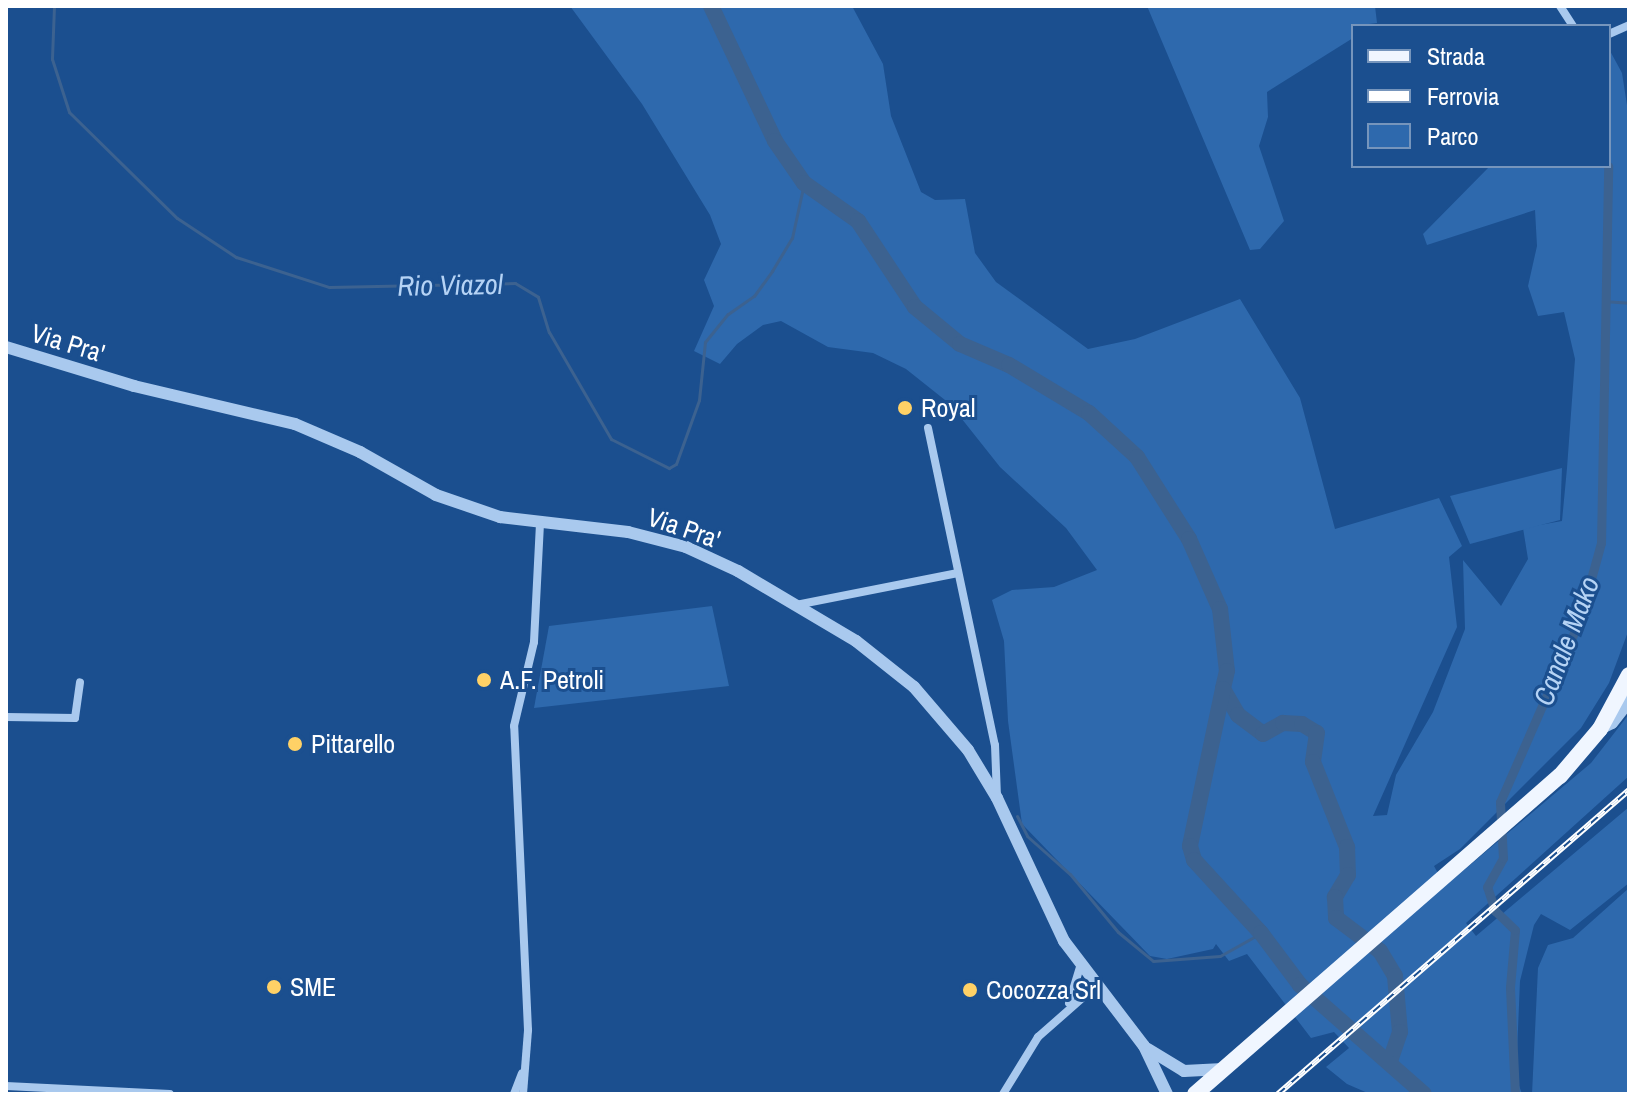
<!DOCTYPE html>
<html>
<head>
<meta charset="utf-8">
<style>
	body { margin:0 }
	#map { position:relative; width:1635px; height:1100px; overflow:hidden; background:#1b4f8f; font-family:"Archivo Narrow",sans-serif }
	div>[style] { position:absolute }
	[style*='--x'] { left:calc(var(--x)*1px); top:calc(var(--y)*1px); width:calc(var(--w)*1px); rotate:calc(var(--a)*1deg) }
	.green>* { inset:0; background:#2e69ad }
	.stream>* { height:3px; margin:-1.5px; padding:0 1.5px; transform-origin:1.5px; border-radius:1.5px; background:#3c6290 }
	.canal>* { height:9px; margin:-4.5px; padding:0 4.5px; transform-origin:4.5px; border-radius:4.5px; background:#3c6290 }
	.river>* { height:16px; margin:-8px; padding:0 8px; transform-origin:8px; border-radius:8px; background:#3c6290 }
	.minor>* { height:8px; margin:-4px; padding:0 4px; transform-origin:4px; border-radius:4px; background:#a9c9ee }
	.tertiary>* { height:12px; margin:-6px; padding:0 6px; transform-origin:6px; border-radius:6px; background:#a9c9ee }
	.primary>* { height:16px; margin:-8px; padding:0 8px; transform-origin:8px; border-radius:8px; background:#f0f6ff }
	.rail>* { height:6px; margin-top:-3px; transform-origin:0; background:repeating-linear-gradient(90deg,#1b4f8f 0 9px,#fff 0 18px); box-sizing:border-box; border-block:2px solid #fff }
	.dots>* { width:22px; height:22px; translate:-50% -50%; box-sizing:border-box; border:4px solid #1b4f8f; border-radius:50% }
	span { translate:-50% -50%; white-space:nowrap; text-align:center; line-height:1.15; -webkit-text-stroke:6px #1b4f8f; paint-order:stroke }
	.street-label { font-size:26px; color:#fff }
	.poi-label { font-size:26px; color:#fff }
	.left { translate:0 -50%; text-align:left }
	.water-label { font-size:28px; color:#b5d3f5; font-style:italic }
	.frame { position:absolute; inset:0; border:8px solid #fff; pointer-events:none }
	.legend { position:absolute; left:1351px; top:24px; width:260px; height:144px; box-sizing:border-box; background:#1b4f8f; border:2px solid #7695bc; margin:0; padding:10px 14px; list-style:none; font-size:24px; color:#fff }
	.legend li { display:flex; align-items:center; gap:16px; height:40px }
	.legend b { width:40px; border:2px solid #7695bc }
</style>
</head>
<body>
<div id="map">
	<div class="green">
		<i style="clip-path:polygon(570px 6px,852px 6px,883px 64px,891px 116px,921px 192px,935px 200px,965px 199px,975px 253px,996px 282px,1088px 349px,1135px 339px,1240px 299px,1300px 398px,1335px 529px,1439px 498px,1462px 546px,1449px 557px,1457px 627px,1373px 816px,1387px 815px,1396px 775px,1433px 712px,1465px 629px,1463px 560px,1501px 606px,1528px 559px,1523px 528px,1562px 521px,1567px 468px,1575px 359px,1564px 312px,1538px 316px,1528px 286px,1537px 246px,1535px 210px,1427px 245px,1423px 234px,1490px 166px,1609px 166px,1609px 49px,1622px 73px,1629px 118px,1629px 629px,1609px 683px,1581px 728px,1460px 849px,1434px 866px,1445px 886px,1591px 763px,1629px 714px,1629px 776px,1466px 923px,1476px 936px,1629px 807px,1629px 883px,1570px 930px,1541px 914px,1534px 925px,1520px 981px,1516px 1077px,1522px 1094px,1370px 1094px,1347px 1084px,1326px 1067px,1349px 1048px,1334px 1032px,1311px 1038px,1247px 954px,1229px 961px,1216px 944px,1213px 949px,1167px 959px,1150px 956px,1022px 824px,1008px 721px,1004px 641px,992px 600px,1012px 590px,1054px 587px,1097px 570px,1066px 528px,1000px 467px,950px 404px,906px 369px,873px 353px,828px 347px,781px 321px,763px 325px,737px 344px,720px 364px,694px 351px,714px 306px,704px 280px,721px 244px,710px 215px,642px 104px)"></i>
		<i style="clip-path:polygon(1147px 6px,1375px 6px,1377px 23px,1353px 26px,1353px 38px,1267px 92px,1268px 117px,1259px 146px,1284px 221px,1260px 249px,1250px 250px)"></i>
		<i style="clip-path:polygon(1562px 468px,1560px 520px,1470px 544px,1450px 496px)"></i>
		<i style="clip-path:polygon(712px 606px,729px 686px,534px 708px,549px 626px)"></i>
		<i style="clip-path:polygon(1629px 888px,1629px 1094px,1532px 1094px,1538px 968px,1548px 945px,1573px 938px)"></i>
	</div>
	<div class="stream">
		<i style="--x:54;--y:6;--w:53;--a:92.2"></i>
		<i style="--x:52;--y:59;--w:56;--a:72.2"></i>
		<i style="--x:69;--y:112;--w:151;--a:44.5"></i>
		<i style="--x:177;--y:218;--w:71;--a:33.5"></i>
		<i style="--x:236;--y:257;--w:98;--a:17.9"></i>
		<i style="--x:329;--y:287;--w:186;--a:-1.2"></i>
		<i style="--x:515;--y:283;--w:27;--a:31"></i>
		<i style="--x:538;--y:297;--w:37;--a:73"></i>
		<i style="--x:549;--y:332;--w:124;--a:59.9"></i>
		<i style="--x:611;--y:439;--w:65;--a:26.6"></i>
		<i style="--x:669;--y:468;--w:8;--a:-30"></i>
		<i style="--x:676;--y:464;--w:68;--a:-70.2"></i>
		<i style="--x:699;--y:400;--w:58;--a:-84.1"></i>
		<i style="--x:705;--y:342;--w:36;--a:-51"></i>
		<i style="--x:728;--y:314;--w:32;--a:-35"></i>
		<i style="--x:754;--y:296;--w:31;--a:-54"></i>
		<i style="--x:772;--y:271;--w:39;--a:-59"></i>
		<i style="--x:792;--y:238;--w:56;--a:-77.7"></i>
		<i style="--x:1603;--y:301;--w:26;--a:4"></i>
		<i style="--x:1017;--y:816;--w:22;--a:63"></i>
		<i style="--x:1027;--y:836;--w:57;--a:41.5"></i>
		<i style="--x:1070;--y:874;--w:75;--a:50.4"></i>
		<i style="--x:1118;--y:932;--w:45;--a:39.6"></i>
		<i style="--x:1153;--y:961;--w:67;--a:-4.3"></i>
		<i style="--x:1220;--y:956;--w:47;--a:-29.3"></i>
	</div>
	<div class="canal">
		<i style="--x:1515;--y:1094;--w:107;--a:-92.7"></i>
		<i style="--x:1510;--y:987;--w:57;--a:-85"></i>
		<i style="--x:1515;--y:930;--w:28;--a:-136"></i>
		<i style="--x:1495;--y:911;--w:25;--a:-108"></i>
		<i style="--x:1487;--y:887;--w:33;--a:-61"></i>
		<i style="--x:1503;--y:858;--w:56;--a:-93.1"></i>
		<i style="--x:1500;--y:802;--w:200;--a:-66.4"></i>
		<i style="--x:1580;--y:619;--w:79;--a:-74.6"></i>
		<i style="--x:1601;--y:543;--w:377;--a:-88.9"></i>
	</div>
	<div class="river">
		<i style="--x:711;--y:6;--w:149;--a:64.6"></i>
		<i style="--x:775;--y:141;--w:51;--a:55.4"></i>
		<i style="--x:804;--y:183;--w:66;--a:35.1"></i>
		<i style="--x:858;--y:221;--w:103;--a:56.5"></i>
		<i style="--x:915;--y:307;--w:58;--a:39.4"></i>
		<i style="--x:960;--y:344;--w:53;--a:23.2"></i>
		<i style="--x:1009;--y:365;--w:93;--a:31"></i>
		<i style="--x:1089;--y:413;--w:65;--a:42.5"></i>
		<i style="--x:1137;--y:457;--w:97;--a:57.6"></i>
		<i style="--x:1189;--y:539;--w:77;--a:66.1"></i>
		<i style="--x:1220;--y:609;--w:62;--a:83.6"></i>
		<i style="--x:1227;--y:671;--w:18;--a:103"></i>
		<i style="--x:1223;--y:689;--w:30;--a:60"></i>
		<i style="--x:1238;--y:715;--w:31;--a:37"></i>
		<i style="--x:1263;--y:734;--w:23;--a:-29"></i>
		<i style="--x:1283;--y:723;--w:19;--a:3"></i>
		<i style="--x:1302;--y:724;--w:17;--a:31"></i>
		<i style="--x:1317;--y:733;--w:29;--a:98"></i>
		<i style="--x:1313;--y:762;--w:92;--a:68.2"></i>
		<i style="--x:1347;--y:847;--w:28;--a:88"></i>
		<i style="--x:1348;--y:875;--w:26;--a:121"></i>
		<i style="--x:1335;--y:897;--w:21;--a:87"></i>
		<i style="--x:1336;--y:918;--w:55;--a:36.9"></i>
		<i style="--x:1380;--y:951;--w:29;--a:59"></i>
		<i style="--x:1395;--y:976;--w:56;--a:84.9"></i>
		<i style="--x:1400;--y:1032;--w:31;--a:109"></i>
		<i style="--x:1223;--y:689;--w:160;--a:101.9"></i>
		<i style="--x:1190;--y:846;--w:15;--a:74"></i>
		<i style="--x:1194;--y:860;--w:99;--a:47.5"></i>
		<i style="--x:1261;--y:933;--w:65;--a:53.1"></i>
		<i style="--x:1300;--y:985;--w:165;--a:41.3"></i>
	</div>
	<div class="minor">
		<i style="--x:1560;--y:6;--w:24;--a:57"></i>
		<i style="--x:1609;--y:34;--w:22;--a:-24"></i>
		<i style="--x:928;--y:428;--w:324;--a:78.1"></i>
		<i style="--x:995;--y:745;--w:51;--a:87.8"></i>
		<i style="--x:796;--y:605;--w:165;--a:-11.2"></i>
		<i style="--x:6;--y:717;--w:69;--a:0.8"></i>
		<i style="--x:75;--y:718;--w:36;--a:-82"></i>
		<i style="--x:1069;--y:1003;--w:38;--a:-73"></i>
		<i style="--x:6;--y:1086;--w:164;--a:2.8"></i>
		<i style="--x:514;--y:1094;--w:22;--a:-69"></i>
		<i style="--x:523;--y:1094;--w:64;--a:-85.5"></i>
		<i style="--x:528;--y:1030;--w:304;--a:-92.6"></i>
		<i style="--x:514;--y:726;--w:86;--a:-76.6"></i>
		<i style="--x:534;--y:642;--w:119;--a:-87.1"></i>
		<i style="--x:1003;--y:1094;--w:67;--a:-58.4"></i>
		<i style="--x:1038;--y:1037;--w:76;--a:-41.3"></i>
	</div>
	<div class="tertiary">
		<i style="--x:6;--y:347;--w:134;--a:16.9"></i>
		<i style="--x:134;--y:386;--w:165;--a:13.3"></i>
		<i style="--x:295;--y:424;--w:71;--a:23.3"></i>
		<i style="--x:360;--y:452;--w:87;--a:29.5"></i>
		<i style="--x:436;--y:495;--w:68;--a:19"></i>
		<i style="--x:500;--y:517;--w:129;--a:6.7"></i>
		<i style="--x:628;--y:532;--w:60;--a:14.5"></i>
		<i style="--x:686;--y:547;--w:57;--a:24.8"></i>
		<i style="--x:738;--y:571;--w:137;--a:30.7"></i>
		<i style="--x:856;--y:641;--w:74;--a:38.4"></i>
		<i style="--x:914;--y:687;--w:83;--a:49.4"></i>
		<i style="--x:968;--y:750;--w:56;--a:58.9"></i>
		<i style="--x:997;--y:798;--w:158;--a:64.9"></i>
		<i style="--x:1064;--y:941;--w:132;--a:52.7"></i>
		<i style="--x:1144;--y:1046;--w:53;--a:64.4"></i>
		<i style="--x:1600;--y:729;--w:13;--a:-27"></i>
		<i style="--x:1612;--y:723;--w:28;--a:-52"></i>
		<i style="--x:1148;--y:1049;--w:42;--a:31.4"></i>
		<i style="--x:1184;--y:1071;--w:39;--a:-3"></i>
	</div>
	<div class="primary">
		<i style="--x:1195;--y:1094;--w:484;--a:-41.1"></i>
		<i style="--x:1560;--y:776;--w:62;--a:-49.6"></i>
		<i style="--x:1600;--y:729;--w:61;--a:-61.8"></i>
	</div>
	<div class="rail">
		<i style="--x:1278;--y:1094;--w:464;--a:-40.9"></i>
	</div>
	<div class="dots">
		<i style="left:905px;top:408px;background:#ffd166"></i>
		<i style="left:484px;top:680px;background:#ffd166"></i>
		<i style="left:295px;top:744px;background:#ffd166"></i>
		<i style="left:274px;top:987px;background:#ffd166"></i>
		<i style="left:970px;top:990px;background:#ffd166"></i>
	</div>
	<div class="street-label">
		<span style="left:68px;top:343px;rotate:17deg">Via Pra'</span>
		<span style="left:684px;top:528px;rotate:19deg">Via Pra'</span>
	</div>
	<div class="poi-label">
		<span class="left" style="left:921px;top:408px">Royal</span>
		<span class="left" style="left:500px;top:680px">A.F. Petroli</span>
		<span class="left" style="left:311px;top:744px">Pittarello</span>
		<span class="left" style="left:290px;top:987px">SME</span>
		<span class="left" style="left:986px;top:990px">Cocozza Srl</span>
	</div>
	<div class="water-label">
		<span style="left:450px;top:285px;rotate:-1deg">Rio Viazol</span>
		<span style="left:1566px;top:641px;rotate:-69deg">Canale Mako</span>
	</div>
	<div class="frame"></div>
	<ul class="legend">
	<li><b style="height:10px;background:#f0f6ff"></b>Strada</li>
	<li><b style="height:10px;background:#fff"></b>Ferrovia</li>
	<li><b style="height:22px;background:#2e69ad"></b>Parco</li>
	</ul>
</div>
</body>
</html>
